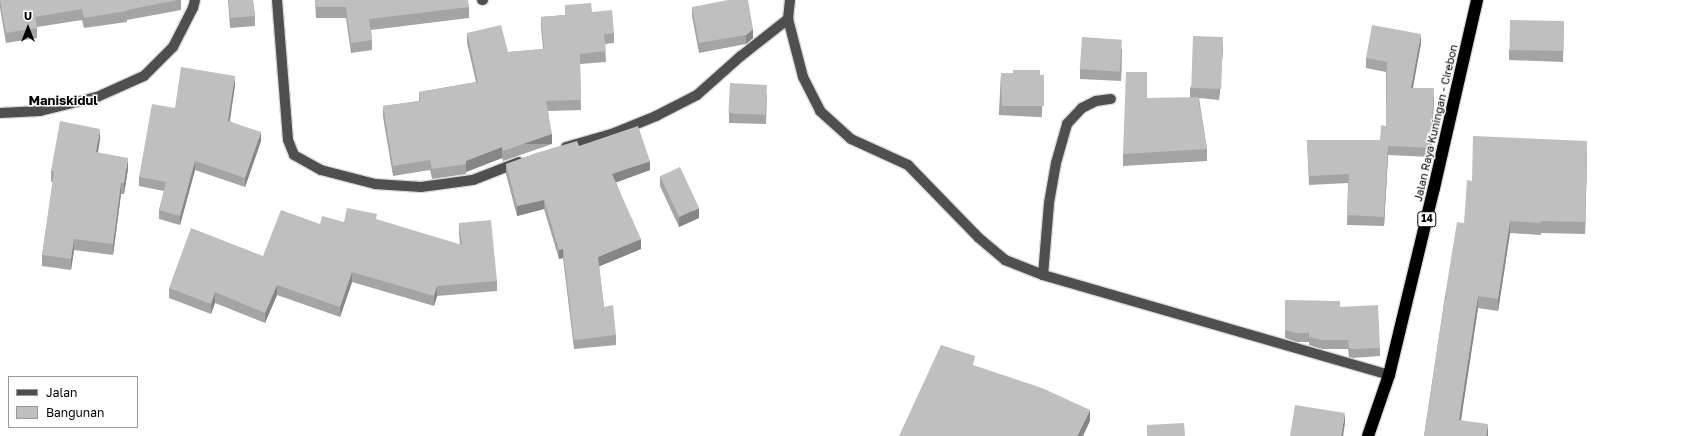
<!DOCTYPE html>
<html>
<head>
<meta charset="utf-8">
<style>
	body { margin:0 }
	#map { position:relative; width:1685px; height:436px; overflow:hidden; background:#fff; font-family:"Golos Text",sans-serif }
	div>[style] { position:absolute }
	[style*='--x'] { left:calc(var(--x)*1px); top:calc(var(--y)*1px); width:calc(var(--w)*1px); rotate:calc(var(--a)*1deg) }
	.roads { filter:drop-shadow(1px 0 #dbdbdb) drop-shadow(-1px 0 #dbdbdb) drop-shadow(0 1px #dbdbdb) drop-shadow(0 -1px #dbdbdb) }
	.minor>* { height:10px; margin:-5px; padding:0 5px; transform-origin:5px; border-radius:5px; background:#4f4f4f }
	.highway>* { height:12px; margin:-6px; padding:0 6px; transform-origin:6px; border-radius:6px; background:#000 }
	.wall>* { inset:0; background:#a4a4a4; transform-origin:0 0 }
	.shaded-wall>* { inset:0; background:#868686; transform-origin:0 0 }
	.building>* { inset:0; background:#bfbfbf; transform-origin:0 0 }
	span { translate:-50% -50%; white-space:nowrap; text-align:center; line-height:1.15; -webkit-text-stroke:3px #fff; paint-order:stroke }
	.shield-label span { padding:1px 3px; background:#fff; border:1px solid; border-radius:3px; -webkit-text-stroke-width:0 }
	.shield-label { font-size:10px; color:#000; font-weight:700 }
	.street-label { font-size:11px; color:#000 }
	.quarter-label { font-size:13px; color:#000; font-weight:700 }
	.legend { position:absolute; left:8px; top:376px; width:130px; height:52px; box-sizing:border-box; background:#fff; border:1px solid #999; margin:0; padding:5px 7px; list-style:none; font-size:12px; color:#000 }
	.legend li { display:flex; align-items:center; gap:8px; height:20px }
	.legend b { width:20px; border:1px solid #999 }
	.north { position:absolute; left:8px; top:8px; width:40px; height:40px; -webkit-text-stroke:3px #fff; paint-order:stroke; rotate:0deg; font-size:11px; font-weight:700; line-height:16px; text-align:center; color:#000 }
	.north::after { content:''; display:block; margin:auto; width:14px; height:18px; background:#000; clip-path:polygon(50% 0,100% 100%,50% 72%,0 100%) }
</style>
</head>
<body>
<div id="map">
	<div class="roads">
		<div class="minor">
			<i style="--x:277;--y:0;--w:140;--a:85.5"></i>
			<i style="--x:288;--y:140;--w:16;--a:68"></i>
			<i style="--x:294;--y:155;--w:31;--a:29"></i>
			<i style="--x:321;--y:170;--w:56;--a:14.5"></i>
			<i style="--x:375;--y:184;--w:46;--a:3.7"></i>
			<i style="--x:421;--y:187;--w:52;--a:-7.7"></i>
			<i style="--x:473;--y:180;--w:49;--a:-21.4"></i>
			<i style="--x:482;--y:0;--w:1;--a:0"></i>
			<i style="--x:790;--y:0;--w:19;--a:96"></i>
			<i style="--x:788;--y:19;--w:60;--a:75.5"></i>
			<i style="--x:803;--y:77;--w:38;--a:63"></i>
			<i style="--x:820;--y:111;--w:42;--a:42.1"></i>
			<i style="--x:851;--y:139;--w:63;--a:24.5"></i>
			<i style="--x:908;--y:165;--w:102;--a:45.8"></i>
			<i style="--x:979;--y:238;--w:34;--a:40"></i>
			<i style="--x:1005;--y:260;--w:41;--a:21.5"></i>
			<i style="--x:1043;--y:275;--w:360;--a:16.1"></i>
			<i style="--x:0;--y:113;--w:40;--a:-2.9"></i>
			<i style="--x:40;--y:111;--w:59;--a:-13.8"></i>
			<i style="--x:97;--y:97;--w:51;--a:-24.1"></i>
			<i style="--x:144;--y:76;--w:41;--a:-45"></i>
			<i style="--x:173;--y:47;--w:44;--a:-62.9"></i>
			<i style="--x:193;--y:8;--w:8;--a:-76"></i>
			<i style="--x:566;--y:147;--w:48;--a:-15.8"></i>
			<i style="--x:612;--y:134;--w:48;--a:-22.2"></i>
			<i style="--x:656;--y:116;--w:46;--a:-27.1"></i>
			<i style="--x:697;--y:95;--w:59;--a:-41.6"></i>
			<i style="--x:741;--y:56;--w:60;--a:-38.2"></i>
			<i style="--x:1043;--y:275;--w:72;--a:-85.2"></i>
			<i style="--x:1049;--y:203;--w:41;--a:-80.1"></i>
			<i style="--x:1056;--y:163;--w:41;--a:-74.2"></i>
			<i style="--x:1067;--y:124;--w:22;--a:-47"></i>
			<i style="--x:1082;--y:108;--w:16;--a:-27"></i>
			<i style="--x:1096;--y:101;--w:15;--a:-8"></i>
		</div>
		<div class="highway">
			<i style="--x:1368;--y:436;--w:65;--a:-71"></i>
			<i style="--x:1389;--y:375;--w:192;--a:-76.5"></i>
			<i style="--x:1434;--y:188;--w:193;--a:-77.1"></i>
		</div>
	</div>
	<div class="wall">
		<i style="clip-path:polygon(0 0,181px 0,181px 10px,127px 20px,127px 22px,84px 28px,82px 20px,37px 27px,37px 38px,6px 43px,0 8px)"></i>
		<i style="clip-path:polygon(228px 0,253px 0,255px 16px,255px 26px,230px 28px)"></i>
		<i style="clip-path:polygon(315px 0,469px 7px,469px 18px,371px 30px,372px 40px,372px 50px,351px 53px,346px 18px,316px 18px)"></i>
		<i style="clip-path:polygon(565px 5px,592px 12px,614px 33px,614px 43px,605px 44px,606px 62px,580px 64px,581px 110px,548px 111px,552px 144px,503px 161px,502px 158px,466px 172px,466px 174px,432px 179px,430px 170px,393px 176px,383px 117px,383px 106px,419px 101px,419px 92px,476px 82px,467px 43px,467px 33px,508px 52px,543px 49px,541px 27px,541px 17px,565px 15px)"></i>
		<i style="clip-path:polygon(692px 7px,753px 38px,746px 44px,699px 53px,692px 16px)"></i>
		<i style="clip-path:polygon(1564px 21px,1563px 62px,1509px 60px,1509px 50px)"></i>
		<i style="clip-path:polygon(1421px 43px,1413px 88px,1434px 97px,1431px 157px,1388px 155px,1384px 226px,1347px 225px,1348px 183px,1309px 185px,1307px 140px,1380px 140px,1386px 126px,1386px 72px,1366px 68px,1366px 58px)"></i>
		<i style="clip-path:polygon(1223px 47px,1219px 100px,1199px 98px,1207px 149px,1207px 161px,1123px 166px,1123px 154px,1190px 97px,1190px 88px)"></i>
		<i style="clip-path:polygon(1122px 49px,1121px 81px,1080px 79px,1080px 69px)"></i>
		<i style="left:1001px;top:73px;width:43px;height:42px;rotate:3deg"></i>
		<i style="clip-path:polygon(235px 85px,230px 121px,261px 141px,245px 187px,195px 170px,180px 225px,159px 219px,159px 210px,164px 191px,139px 186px,139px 177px,175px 108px)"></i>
		<i style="clip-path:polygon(767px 94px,766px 124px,729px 123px,729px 113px)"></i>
		<i style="clip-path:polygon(100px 139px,98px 153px,128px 169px,124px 194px,121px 194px,113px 255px,74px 250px,71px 270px,42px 266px,42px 255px,53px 182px,51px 182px,51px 171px)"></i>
		<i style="clip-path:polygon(579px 146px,650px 170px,616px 182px,641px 249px,599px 266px,604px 307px,616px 335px,616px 345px,574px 349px,563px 258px,559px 259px,544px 209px,517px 216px,506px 174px,506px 164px)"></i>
		<i style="clip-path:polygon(1587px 153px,1585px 234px,1541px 233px,1541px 235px,1510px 233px,1498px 311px,1478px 308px,1461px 420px,1488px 436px,1424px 436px,1445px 296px,1464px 223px,1472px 181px)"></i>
		<i style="clip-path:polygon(660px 176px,699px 218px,679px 227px,660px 186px)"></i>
		<i style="clip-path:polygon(377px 220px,460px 245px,459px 233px,459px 223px,497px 281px,497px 291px,437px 296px,434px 306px,352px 282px,340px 317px,277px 295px,265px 323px,215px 303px,211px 314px,169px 298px,169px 288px,263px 256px,320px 224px,344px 222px)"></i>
		<i style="clip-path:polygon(1285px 300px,1340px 307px,1380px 348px,1380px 356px,1353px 358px,1349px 357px,1348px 349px,1322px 349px,1309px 345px,1309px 342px,1297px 342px,1285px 338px)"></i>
	</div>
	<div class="shaded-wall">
		<i style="clip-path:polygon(753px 29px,753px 38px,746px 44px,746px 35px)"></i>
		<i style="clip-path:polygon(1421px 34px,1421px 43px,1411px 97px,1411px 88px)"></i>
		<i style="clip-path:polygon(1223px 37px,1223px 47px,1219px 100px,1219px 90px)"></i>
		<i style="clip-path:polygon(1122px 40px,1122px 49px,1121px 81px,1121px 72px)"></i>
		<i style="clip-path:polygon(235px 76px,235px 85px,228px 130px,228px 121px)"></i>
		<i style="clip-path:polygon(1434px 88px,1434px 97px,1431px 157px,1431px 148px)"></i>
		<i style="clip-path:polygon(100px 129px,100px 139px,96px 163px,96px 152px)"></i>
		<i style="clip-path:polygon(261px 132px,261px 141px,245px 187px,245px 178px)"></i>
		<i style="left:552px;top:134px;width:10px;height:52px;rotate:90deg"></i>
		<i style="clip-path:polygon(1587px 141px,1587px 153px,1585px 234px,1585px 222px)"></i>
		<i style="clip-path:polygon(1388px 146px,1388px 155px,1384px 226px,1384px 217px)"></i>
		<i style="clip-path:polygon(502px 147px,502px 158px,466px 172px,466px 161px)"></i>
		<i style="clip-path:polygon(128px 158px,128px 169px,124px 194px,124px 183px)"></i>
		<i style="clip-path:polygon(195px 161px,195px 170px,180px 225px,180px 216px)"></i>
		<i style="clip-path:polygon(650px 161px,650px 170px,612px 184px,612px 174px)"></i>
		<i style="clip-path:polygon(121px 183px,121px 194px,113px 255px,113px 244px)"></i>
		<i style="clip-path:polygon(544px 200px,544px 209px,517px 216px,517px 206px)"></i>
		<i style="clip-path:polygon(699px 208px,699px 218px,679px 227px,679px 217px)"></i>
		<i style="clip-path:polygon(1510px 221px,1510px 233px,1498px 311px,1498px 299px)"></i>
		<i style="clip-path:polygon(74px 239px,74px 250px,71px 270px,71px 259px)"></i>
		<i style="clip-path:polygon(641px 239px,641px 249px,598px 267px,598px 257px)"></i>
		<i style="clip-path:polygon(563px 249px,563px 258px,559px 259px,559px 250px)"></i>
		<i style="clip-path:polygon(352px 272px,352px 282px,340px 317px,340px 307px)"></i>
		<i style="clip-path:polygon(277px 285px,277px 295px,265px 323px,265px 313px)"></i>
		<i style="clip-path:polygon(437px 286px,437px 296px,434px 306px,434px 296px)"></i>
		<i style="clip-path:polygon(215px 292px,215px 303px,211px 314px,211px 304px)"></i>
		<i style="clip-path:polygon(1478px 296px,1478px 308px,1459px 432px,1459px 420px)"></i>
		<i style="clip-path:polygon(1090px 410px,1090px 421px,1083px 436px,1077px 436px)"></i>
		<i style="clip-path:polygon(1345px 413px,1345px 423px,1343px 436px,1341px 436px)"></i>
		<i style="clip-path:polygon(1488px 424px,1488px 436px,1486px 436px)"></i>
	</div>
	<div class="building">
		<i style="clip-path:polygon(0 0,178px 0,127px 10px,127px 11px,84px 18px,82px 9px,35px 17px,37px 28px,6px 33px)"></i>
		<i style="clip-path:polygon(229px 0,253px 0,255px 16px,230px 18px)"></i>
		<i style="clip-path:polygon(315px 0,468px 0,469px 7px,369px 19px,372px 40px,351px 43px,346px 7px,316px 7px)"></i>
		<i style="clip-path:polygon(728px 0,748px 0,753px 29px,746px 35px,699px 43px,692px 7px)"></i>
		<i style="clip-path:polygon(591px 3px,592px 12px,612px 10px,614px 33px,604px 34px,606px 51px,580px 54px,581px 100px,546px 101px,552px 134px,503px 151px,502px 147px,466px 161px,466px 164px,432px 169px,430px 160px,393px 166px,383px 106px,420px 101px,419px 92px,478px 82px,467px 33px,501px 25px,508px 52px,544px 49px,541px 17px,565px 15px,565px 5px)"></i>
		<i style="left:1510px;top:20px;width:54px;height:30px;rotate:1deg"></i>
		<i style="clip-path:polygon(1372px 25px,1421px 34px,1411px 88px,1434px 88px,1431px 148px,1388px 146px,1384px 217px,1347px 215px,1349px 174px,1309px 176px,1307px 140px,1380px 140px,1381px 125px,1386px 126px,1387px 62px,1366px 58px)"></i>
		<i style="left:1193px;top:36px;width:30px;height:52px;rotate:2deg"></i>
		<i style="left:1082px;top:37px;width:40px;height:32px;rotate:4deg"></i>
		<i style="clip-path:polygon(181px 67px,235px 76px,228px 121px,261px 132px,245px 178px,195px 161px,180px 216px,159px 210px,166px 182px,139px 177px,152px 104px,175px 108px)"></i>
		<i style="clip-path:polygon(1013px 70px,1040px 70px,1040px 75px,1044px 75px,1044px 106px,1002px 106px,1001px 73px,1013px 73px)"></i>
		<i style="clip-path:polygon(1126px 72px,1147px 72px,1147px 98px,1198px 97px,1207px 149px,1123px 154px)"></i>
		<i style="left:730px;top:83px;width:37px;height:30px;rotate:3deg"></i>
		<i style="clip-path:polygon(60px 121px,100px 129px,96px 152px,128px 158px,124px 183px,121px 183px,113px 244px,74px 239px,71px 259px,42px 255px,54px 171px,51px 171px)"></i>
		<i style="clip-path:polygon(638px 126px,650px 161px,612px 174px,641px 239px,598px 257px,604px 307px,613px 305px,616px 335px,574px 340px,563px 249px,559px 250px,544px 200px,517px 206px,506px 164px,536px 153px,577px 141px,579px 146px)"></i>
		<i style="clip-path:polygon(1473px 136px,1587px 141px,1585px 222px,1541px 221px,1541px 223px,1510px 221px,1498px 299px,1478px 296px,1459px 420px,1488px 424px,1486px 436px,1424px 436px,1445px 298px,1448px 298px,1445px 296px,1457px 222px,1464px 223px,1467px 180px,1472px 181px)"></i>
		<i style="left:680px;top:167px;width:45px;height:22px;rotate:65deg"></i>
		<i style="clip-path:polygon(347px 208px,377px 214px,376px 219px,462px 245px,459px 223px,491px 220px,497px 281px,437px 286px,434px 296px,352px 272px,340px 307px,277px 285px,265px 313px,215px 292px,211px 304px,169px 288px,191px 228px,263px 256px,281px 210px,320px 224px,322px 216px,344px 222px)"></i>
		<i style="clip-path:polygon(1285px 300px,1340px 301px,1340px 307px,1378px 305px,1380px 348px,1353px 349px,1349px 348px,1348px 340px,1322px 340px,1309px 337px,1309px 333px,1297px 333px,1285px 330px)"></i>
		<i style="clip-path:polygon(941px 345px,975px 356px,973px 365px,1042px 388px,1090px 410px,1077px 436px,899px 436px)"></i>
		<i style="clip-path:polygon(1295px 405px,1345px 413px,1341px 436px,1290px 436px)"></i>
		<i style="clip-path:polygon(1184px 423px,1185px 436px,1147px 436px,1147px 425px)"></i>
	</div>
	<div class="shield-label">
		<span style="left:1427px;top:219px">14</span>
	</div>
	<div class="street-label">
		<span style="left:1436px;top:123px;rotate:-77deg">Jalan Raya Kuningan - Cirebon</span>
	</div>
	<div class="quarter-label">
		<span style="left:63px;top:100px">Maniskidul</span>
	</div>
	<ul class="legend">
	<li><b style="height:5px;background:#4f4f4f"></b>Jalan</li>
	<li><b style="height:11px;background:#bfbfbf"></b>Bangunan</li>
	</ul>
	<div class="north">U</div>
</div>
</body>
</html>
